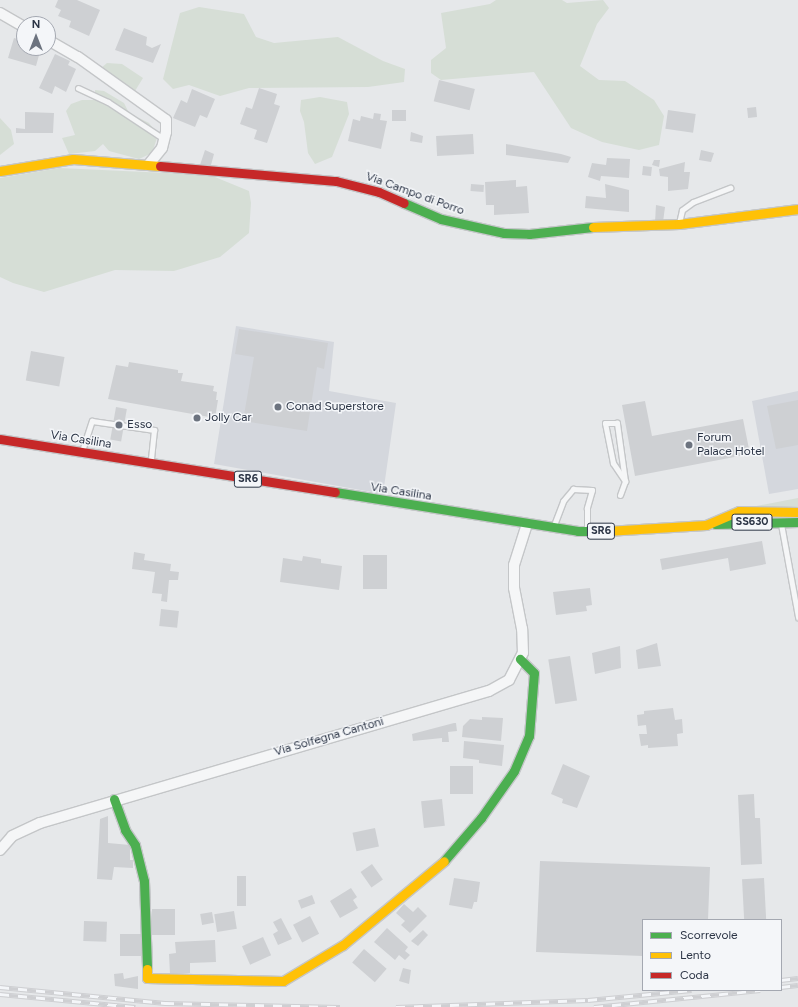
<!DOCTYPE html>
<html>
<head>
<meta charset="utf-8">
<style>
	body { margin:0 }
	#map { position:relative; width:798px; height:1007px; overflow:hidden; background:#e6e8ea; font-family:Figtree,sans-serif }
	div>[style] { position:absolute }
	[style*='--x'] { left:calc(var(--x)*1px); top:calc(var(--y)*1px); width:calc(var(--w)*1px); rotate:calc(var(--a)*1deg) }
	.built>* { inset:0; background:#d4d7dd }
	.green>* { inset:0; background:#d6ded6 }
	.building>* { inset:0; background:#ced0d3; transform-origin:0 0 }
	.roads { filter:drop-shadow(1px 0 #c4c6c8) drop-shadow(-1px 0 #c4c6c8) drop-shadow(0 1px #c4c6c8) drop-shadow(0 -1px #c4c6c8) }
	.lane>* { height:5px; margin:-2.5px; padding:0 2.5px; transform-origin:2.5px; border-radius:2.5px; background:#f5f6f7 }
	.street>* { height:10px; margin:-5px; padding:0 5px; transform-origin:5px; border-radius:5px; background:#f5f6f7 }
	.fast>* { height:9px; margin:-4.5px; padding:0 4.5px; transform-origin:4.5px; border-radius:4.5px; background:#4caf50 }
	.slow>* { height:9px; margin:-4.5px; padding:0 4.5px; transform-origin:4.5px; border-radius:4.5px; background:#ffc107 }
	.jam>* { height:9px; margin:-4.5px; padding:0 4.5px; transform-origin:4.5px; border-radius:4.5px; background:#c62828 }
	.rail>* { height:4.5px; margin-top:-2.25px; transform-origin:0; background:repeating-linear-gradient(90deg,#f4f6f9 0 9px,#cecfd2 0 18px); box-sizing:border-box; border-block:1px solid #cecfd2 }
	.dots>* { width:11px; height:11px; translate:-50% -50%; box-sizing:border-box; border:2px solid #f4f6f9; border-radius:50% }
	span { translate:-50% -50%; white-space:nowrap; text-align:center; line-height:1.15; -webkit-text-stroke:3px #f4f6f9; paint-order:stroke }
	.shield-label span { padding:1px 3px; background:#f4f6f9; border:1px solid; border-radius:3px; -webkit-text-stroke-width:0 }
	.shield-label { font-size:11px; color:#2b3445; font-weight:700 }
	.street-label { font-size:12px; color:#2b3445 }
	.poi-label { font-size:12px; color:#2b3445 }
	.left { translate:0 -50%; text-align:left }
	.legend { position:absolute; left:642px; top:919px; width:140px; height:72px; box-sizing:border-box; background:#f4f6f9; border:1px solid #a4a8b1; margin:0; padding:5px 7px; list-style:none; font-size:12px; color:#2b3445 }
	.legend li { display:flex; align-items:center; gap:8px; height:20px }
	.legend b { width:20px; border:1px solid #a4a8b1 }
	.north { position:absolute; left:16px; top:16px; width:40px; height:40px; box-sizing:border-box; background:#f4f6f9; border:1px solid #a4a8b1; border-radius:50%; rotate:0deg; font-size:11px; font-weight:700; line-height:16px; text-align:center; color:#2b3445 }
	.north::after { content:''; display:block; margin:auto; width:14px; height:18px; background:#6c737f; clip-path:polygon(50% 0,100% 100%,50% 72%,0 100%) }
</style>
</head>
<body>
<div id="map">
	<div class="built">
		<i style="clip-path:polygon(236px 326px,334px 342px,329px 391px,396px 403px,383px 494px,214px 464px)"></i>
		<i style="clip-path:polygon(798px 391px,798px 489px,769px 494px,752px 401px)"></i>
	</div>
	<div class="green">
		<i style="clip-path:polygon(496px 0,562px 0,567px 3px,603px 0,609px 8px,597px 24px,580px 66px,599px 80px,625px 81px,654px 100px,664px 116px,659px 145px,639px 150px,602px 142px,571px 128px,534px 72px,441px 80px,431px 73px,431px 60px,446px 48px,441px 13px,490px 4px)"></i>
		<i style="clip-path:polygon(199px 7px,244px 14px,256px 37px,274px 43px,338px 37px,383px 61px,405px 69px,404px 82px,368px 87px,249px 88px,220px 96px,189px 85px,173px 89px,163px 79px,180px 13px)"></i>
		<i style="clip-path:polygon(107px 63px,122px 64px,143px 78px,135px 91px,119px 86px,101px 68px)"></i>
		<i style="clip-path:polygon(95px 90px,104px 91px,124px 103px,129px 113px,149px 123px,158px 135px,152px 153px,139px 159px,109px 151px,103px 144px,95px 151px,69px 154px,62px 138px,75px 135px,66px 111px,71px 104px,82px 100px,95px 100px)"></i>
		<i style="clip-path:polygon(320px 97px,347px 102px,349px 114px,332px 157px,315px 164px,308px 153px,304px 122px,300px 111px,301px 100px)"></i>
		<i style="clip-path:polygon(0 118px,11px 130px,14px 144px,0 155px)"></i>
		<i style="clip-path:polygon(59px 168px,210px 175px,249px 191px,251px 203px,249px 233px,220px 257px,174px 271px,115px 270px,44px 292px,13px 283px,0 277px,0 178px)"></i>
		<i style="clip-path:polygon(798px 498px,798px 510px,746px 508px)"></i>
	</div>
	<div class="building">
		<i style="clip-path:polygon(58px 0,77px 0,100px 10px,89px 36px,69px 27px,71px 21px,58px 16px,61px 10px,55px 7px)"></i>
		<i style="clip-path:polygon(124px 28px,147px 37px,146px 45px,152px 48px,161px 44px,153px 63px,115px 50px)"></i>
		<i style="clip-path:polygon(14px 38px,24px 41px,24px 48px,41px 48px,36px 66px,8px 58px)"></i>
		<i style="clip-path:polygon(55px 54px,70px 61px,68px 65px,76px 69px,66px 92px,55px 86px,52px 94px,39px 88px)"></i>
		<i style="left:439px;top:80px;width:37px;height:22px;rotate:14deg"></i>
		<i style="clip-path:polygon(259px 88px,277px 94px,274px 104px,280px 106px,267px 143px,254px 139px,257px 130px,240px 124px,246px 107px,252px 109px)"></i>
		<i style="clip-path:polygon(192px 89px,215px 99px,207px 118px,200px 115px,195px 127px,173px 118px,181px 100px,187px 103px)"></i>
		<i style="left:756px;top:107px;width:10px;height:9px;rotate:84deg"></i>
		<i style="left:392px;top:110px;width:14px;height:11px"></i>
		<i style="left:668px;top:110px;width:28px;height:19px;rotate:8deg"></i>
		<i style="clip-path:polygon(25px 112px,54px 113px,53px 133px,16px 133px,16px 128px,25px 129px)"></i>
		<i style="clip-path:polygon(374px 113px,381px 114px,380px 120px,387px 121px,381px 149px,348px 141px,353px 119px,360px 121px,361px 116px,373px 119px)"></i>
		<i style="clip-path:polygon(411px 132px,423px 136px,422px 143px,410px 141px)"></i>
		<i style="left:473px;top:134px;width:20px;height:37px;rotate:87deg"></i>
		<i style="clip-path:polygon(506px 144px,561px 154px,571px 157px,568px 163px,506px 155px)"></i>
		<i style="clip-path:polygon(205px 150px,214px 154px,211px 165px,200px 165px)"></i>
		<i style="clip-path:polygon(701px 150px,714px 153px,711px 162px,699px 160px)"></i>
		<i style="clip-path:polygon(607px 158px,630px 159px,629px 178px,601px 176px,600px 181px,588px 177px,592px 163px,606px 165px)"></i>
		<i style="clip-path:polygon(654px 160px,660px 160px,659px 167px,652px 165px)"></i>
		<i style="clip-path:polygon(685px 162px,684px 172px,690px 172px,688px 189px,668px 191px,668px 177px,660px 176px,659px 169px)"></i>
		<i style="left:643px;top:166px;width:9px;height:9px;rotate:6deg"></i>
		<i style="clip-path:polygon(516px 180px,516px 187px,527px 186px,529px 213px,494px 215px,494px 205px,486px 205px,485px 182px)"></i>
		<i style="left:471px;top:184px;width:13px;height:7px;rotate:4deg"></i>
		<i style="clip-path:polygon(605px 184px,629px 190px,629px 212px,585px 208px,586px 196px,606px 198px)"></i>
		<i style="clip-path:polygon(656px 205px,665px 207px,663px 222px,655px 222px)"></i>
		<i style="clip-path:polygon(239px 329px,328px 343px,324px 369px,317px 367px,307px 431px,243px 421px,254px 357px,235px 354px)"></i>
		<i style="left:31px;top:351px;width:34px;height:30px;rotate:10deg"></i>
		<i style="clip-path:polygon(129px 362px,178px 370px,178px 373px,183px 373px,181px 381px,214px 386px,213px 391px,217px 392px,216px 400px,218px 400px,215px 418px,108px 399px,116px 365px,128px 367px)"></i>
		<i style="clip-path:polygon(798px 400px,798px 445px,776px 449px,767px 406px)"></i>
		<i style="clip-path:polygon(645px 401px,652px 436px,743px 419px,750px 454px,635px 476px,622px 405px)"></i>
		<i style="left:116px;top:407px;width:11px;height:33px;rotate:10deg"></i>
		<i style="clip-path:polygon(762px 541px,766px 564px,730px 571px,728px 558px,662px 570px,660px 559px)"></i>
		<i style="clip-path:polygon(134px 552px,145px 554px,144px 560px,171px 564px,170px 571px,179px 572px,178px 580px,169px 580px,167px 602px,161px 601px,162px 594px,152px 593px,155px 572px,132px 569px)"></i>
		<i style="left:363px;top:555px;width:24px;height:34px"></i>
		<i style="clip-path:polygon(303px 556px,321px 559px,321px 563px,342px 566px,339px 590px,280px 582px,283px 558px,302px 561px)"></i>
		<i style="clip-path:polygon(590px 588px,592px 605px,586px 606px,587px 611px,556px 615px,553px 592px)"></i>
		<i style="left:161px;top:609px;width:18px;height:17px;rotate:6deg"></i>
		<i style="clip-path:polygon(657px 643px,661px 666px,638px 669px,636px 650px)"></i>
		<i style="clip-path:polygon(620px 646px,621px 668px,595px 674px,592px 653px)"></i>
		<i style="left:570px;top:656px;width:45px;height:22px;rotate:81deg"></i>
		<i style="clip-path:polygon(673px 708px,675px 720px,682px 719px,683px 733px,677px 734px,678px 746px,648px 748px,648px 745px,641px 746px,639px 734px,647px 734px,646px 725px,638px 726px,637px 715px,644px 714px,644px 711px)"></i>
		<i style="clip-path:polygon(482px 717px,503px 718px,501px 741px,462px 737px,463px 726px,470px 719px,482px 720px)"></i>
		<i style="clip-path:polygon(454px 723px,456px 723px,457px 731px,448px 732px,449px 742px,442px 742px,442px 738px,413px 741px,412px 734px)"></i>
		<i style="clip-path:polygon(464px 741px,504px 745px,502px 766px,479px 763px,479px 760px,463px 758px)"></i>
		<i style="clip-path:polygon(563px 764px,590px 776px,577px 808px,562px 803px,563px 799px,551px 794px)"></i>
		<i style="left:450px;top:766px;width:23px;height:28px"></i>
		<i style="clip-path:polygon(754px 794px,755px 818px,760px 818px,762px 864px,741px 865px,738px 795px)"></i>
		<i style="left:442px;top:799px;width:27px;height:21px;rotate:84deg"></i>
		<i style="clip-path:polygon(108px 816px,108px 843px,130px 845px,130px 860px,133px 860px,133px 868px,114px 867px,112px 880px,97px 879px,100px 819px)"></i>
		<i style="left:375px;top:828px;width:19px;height:23px;rotate:78deg"></i>
		<i style="clip-path:polygon(540px 861px,710px 867px,708px 920px,643px 920px,643px 956px,536px 952px)"></i>
		<i style="left:372px;top:864px;width:19px;height:14px;rotate:55deg"></i>
		<i style="left:237px;top:876px;width:9px;height:30px"></i>
		<i style="clip-path:polygon(454px 878px,480px 882px,477px 902px,474px 902px,472px 909px,449px 905px)"></i>
		<i style="left:764px;top:878px;width:42px;height:22px;rotate:87deg"></i>
		<i style="clip-path:polygon(351px 888px,357px 897px,353px 900px,358px 908px,340px 918px,330px 901px)"></i>
		<i style="left:312px;top:895px;width:9px;height:15px;rotate:69deg"></i>
		<i style="clip-path:polygon(404px 904px,413px 912px,418px 907px,427px 916px,410px 933px,401px 925px,405px 921px,396px 913px)"></i>
		<i style="left:152px;top:909px;width:23px;height:26px"></i>
		<i style="left:234px;top:911px;width:18px;height:20px;rotate:81deg"></i>
		<i style="left:212px;top:912px;width:11px;height:12px;rotate:80deg"></i>
		<i style="left:310px;top:916px;width:20px;height:19px;rotate:63deg"></i>
		<i style="clip-path:polygon(281px 918px,292px 939px,278px 945px,273px 934px,278px 931px,273px 922px)"></i>
		<i style="left:84px;top:921px;width:23px;height:20px;rotate:2deg"></i>
		<i style="clip-path:polygon(387px 928px,408px 947px,405px 951px,410px 955px,405px 960px,399px 955px,395px 960px,374px 942px)"></i>
		<i style="clip-path:polygon(423px 930px,428px 935px,418px 946px,411px 941px)"></i>
		<i style="left:120px;top:934px;width:21px;height:22px"></i>
		<i style="left:263px;top:937px;width:20px;height:23px;rotate:66deg"></i>
		<i style="clip-path:polygon(215px 940px,216px 962px,190px 963px,190px 973px,170px 974px,169px 954px,176px 953px,175px 942px)"></i>
		<i style="left:364px;top:949px;width:30px;height:18px;rotate:41deg"></i>
		<i style="clip-path:polygon(403px 968px,411px 970px,409px 984px,399px 981px)"></i>
		<i style="clip-path:polygon(123px 973px,124px 979px,138px 976px,138px 989px,115px 986px,114px 974px)"></i>
	</div>
	<div class="roads">
		<div class="lane">
			<i style="--x:78;--y:88;--w:33;--a:25"></i>
			<i style="--x:108;--y:102;--w:67;--a:33.5"></i>
			<i style="--x:679;--y:223;--w:13;--a:-77"></i>
			<i style="--x:682;--y:210;--w:14;--a:-36"></i>
			<i style="--x:693;--y:202;--w:40;--a:-21"></i>
			<i style="--x:82;--y:451;--w:32;--a:-72"></i>
			<i style="--x:92;--y:421;--w:63;--a:8.3"></i>
			<i style="--x:154;--y:430;--w:31;--a:96"></i>
			<i style="--x:620;--y:495;--w:15;--a:-70"></i>
			<i style="--x:625;--y:481;--w:59;--a:-97.9"></i>
			<i style="--x:617;--y:423;--w:12;--a:180"></i>
			<i style="--x:605;--y:423;--w:41;--a:78.7"></i>
			<i style="--x:613;--y:463;--w:22;--a:56"></i>
			<i style="--x:781;--y:524;--w:95;--a:79.6"></i>
			<i style="--x:554;--y:525;--w:26;--a:-69"></i>
			<i style="--x:563;--y:501;--w:16;--a:-50"></i>
			<i style="--x:573;--y:489;--w:19;--a:3"></i>
			<i style="--x:592;--y:490;--w:19;--a:106"></i>
			<i style="--x:587;--y:508;--w:22;--a:90"></i>
		</div>
		<div class="street">
			<i style="--x:0;--y:13;--w:28;--a:30"></i>
			<i style="--x:48;--y:40;--w:34;--a:30"></i>
			<i style="--x:78;--y:57;--w:108;--a:35.6"></i>
			<i style="--x:166;--y:120;--w:12;--a:90"></i>
			<i style="--x:166;--y:132;--w:16;--a:104"></i>
			<i style="--x:162;--y:148;--w:22;--a:129"></i>
			<i style="--x:0;--y:850;--w:18;--a:-49"></i>
			<i style="--x:12;--y:836;--w:31;--a:-25"></i>
			<i style="--x:40;--y:823;--w:468;--a:-16.4"></i>
			<i style="--x:489;--y:691;--w:23;--a:-29"></i>
			<i style="--x:509;--y:680;--w:30;--a:-63"></i>
			<i style="--x:523;--y:653;--w:24;--a:-92"></i>
			<i style="--x:522;--y:629;--w:42;--a:-101"></i>
			<i style="--x:514;--y:588;--w:23;--a:-90"></i>
			<i style="--x:514;--y:565;--w:43;--a:-72.4"></i>
		</div>
		<div class="fast">
			<i style="--x:404;--y:203;--w:40;--a:23.4"></i>
			<i style="--x:441;--y:219;--w:65;--a:12.5"></i>
			<i style="--x:504;--y:233;--w:25;--a:2"></i>
			<i style="--x:529;--y:234;--w:64;--a:-6.2"></i>
			<i style="--x:335;--y:492;--w:246;--a:9.1"></i>
			<i style="--x:578;--y:531;--w:28;--a:0"></i>
			<i style="--x:715;--y:524;--w:83;--a:-1.4"></i>
			<i style="--x:114;--y:799;--w:33;--a:70"></i>
			<i style="--x:125;--y:830;--w:18;--a:56"></i>
			<i style="--x:135;--y:845;--w:37;--a:76"></i>
			<i style="--x:144;--y:881;--w:88;--a:88"></i>
			<i style="--x:444;--y:861;--w:57;--a:-49.3"></i>
			<i style="--x:481;--y:818;--w:57;--a:-54.9"></i>
			<i style="--x:514;--y:771;--w:38;--a:-67"></i>
			<i style="--x:529;--y:736;--w:63;--a:-85.5"></i>
			<i style="--x:534;--y:673;--w:20;--a:-135"></i>
		</div>
		<div class="slow">
			<i style="--x:0;--y:171;--w:74;--a:-9.3"></i>
			<i style="--x:73;--y:159;--w:87;--a:4.6"></i>
			<i style="--x:593;--y:227;--w:86;--a:-2"></i>
			<i style="--x:679;--y:224;--w:120;--a:-7.2"></i>
			<i style="--x:606;--y:531;--w:100;--a:-3.4"></i>
			<i style="--x:706;--y:525;--w:36;--a:-23"></i>
			<i style="--x:739;--y:511;--w:59;--a:1"></i>
			<i style="--x:147;--y:969;--w:9;--a:90"></i>
			<i style="--x:147;--y:978;--w:136;--a:1.3"></i>
			<i style="--x:283;--y:981;--w:70;--a:-31"></i>
			<i style="--x:343;--y:945;--w:131;--a:-39.7"></i>
		</div>
		<div class="jam">
			<i style="--x:160;--y:166;--w:177;--a:4.9"></i>
			<i style="--x:336;--y:181;--w:44;--a:14.3"></i>
			<i style="--x:379;--y:192;--w:27;--a:24"></i>
			<i style="--x:0;--y:439;--w:339;--a:9"></i>
		</div>
	</div>
	<div class="rail">
		<i style="--x:781;--y:980;--w:17;--a:-7"></i>
		<i style="--x:0;--y:987;--w:166;--a:5.5"></i>
		<i style="--x:165;--y:1003;--w:175;--a:1.3"></i>
		<i style="--x:781;--y:987;--w:17;--a:-7"></i>
		<i style="--x:0;--y:994;--w:136;--a:5.5"></i>
		<i style="--x:396;--y:1007;--w:192;--a:-2.1"></i>
		<i style="--x:588;--y:1000;--w:104;--a:-5.5"></i>
		<i style="--x:594;--y:1007;--w:167;--a:-5.8"></i>
	</div>
	<div class="dots">
		<i style="left:278px;top:407px;background:#6c737f"></i>
		<i style="left:197px;top:418px;background:#6c737f"></i>
		<i style="left:119px;top:425px;background:#6c737f"></i>
		<i style="left:689px;top:445px;background:#6c737f"></i>
	</div>
	<div class="shield-label">
		<span style="left:248px;top:479px">SR6</span>
		<span style="left:752px;top:522px">SS630</span>
		<span style="left:601px;top:531px">SR6</span>
	</div>
	<div class="street-label">
		<span style="left:415px;top:194px;rotate:20deg">Via Campo di Porro</span>
		<span style="left:81px;top:440px;rotate:9deg">Via Casilina</span>
		<span style="left:401px;top:492px;rotate:9deg">Via Casilina</span>
		<span style="left:329px;top:737px;rotate:-16deg">Via Solfegna Cantoni</span>
	</div>
	<div class="poi-label">
		<span class="left" style="left:286px;top:407px">Conad Superstore</span>
		<span class="left" style="left:205px;top:418px">Jolly Car</span>
		<span class="left" style="left:127px;top:425px">Esso</span>
		<span class="left" style="left:697px;top:445px">Forum<br>Palace Hotel</span>
	</div>
	<ul class="legend">
	<li><b style="height:5px;background:#4caf50"></b>Scorrevole</li>
	<li><b style="height:5px;background:#ffc107"></b>Lento</li>
	<li><b style="height:5px;background:#c62828"></b>Coda</li>
	</ul>
	<div class="north">N</div>
</div>
</body>
</html>
